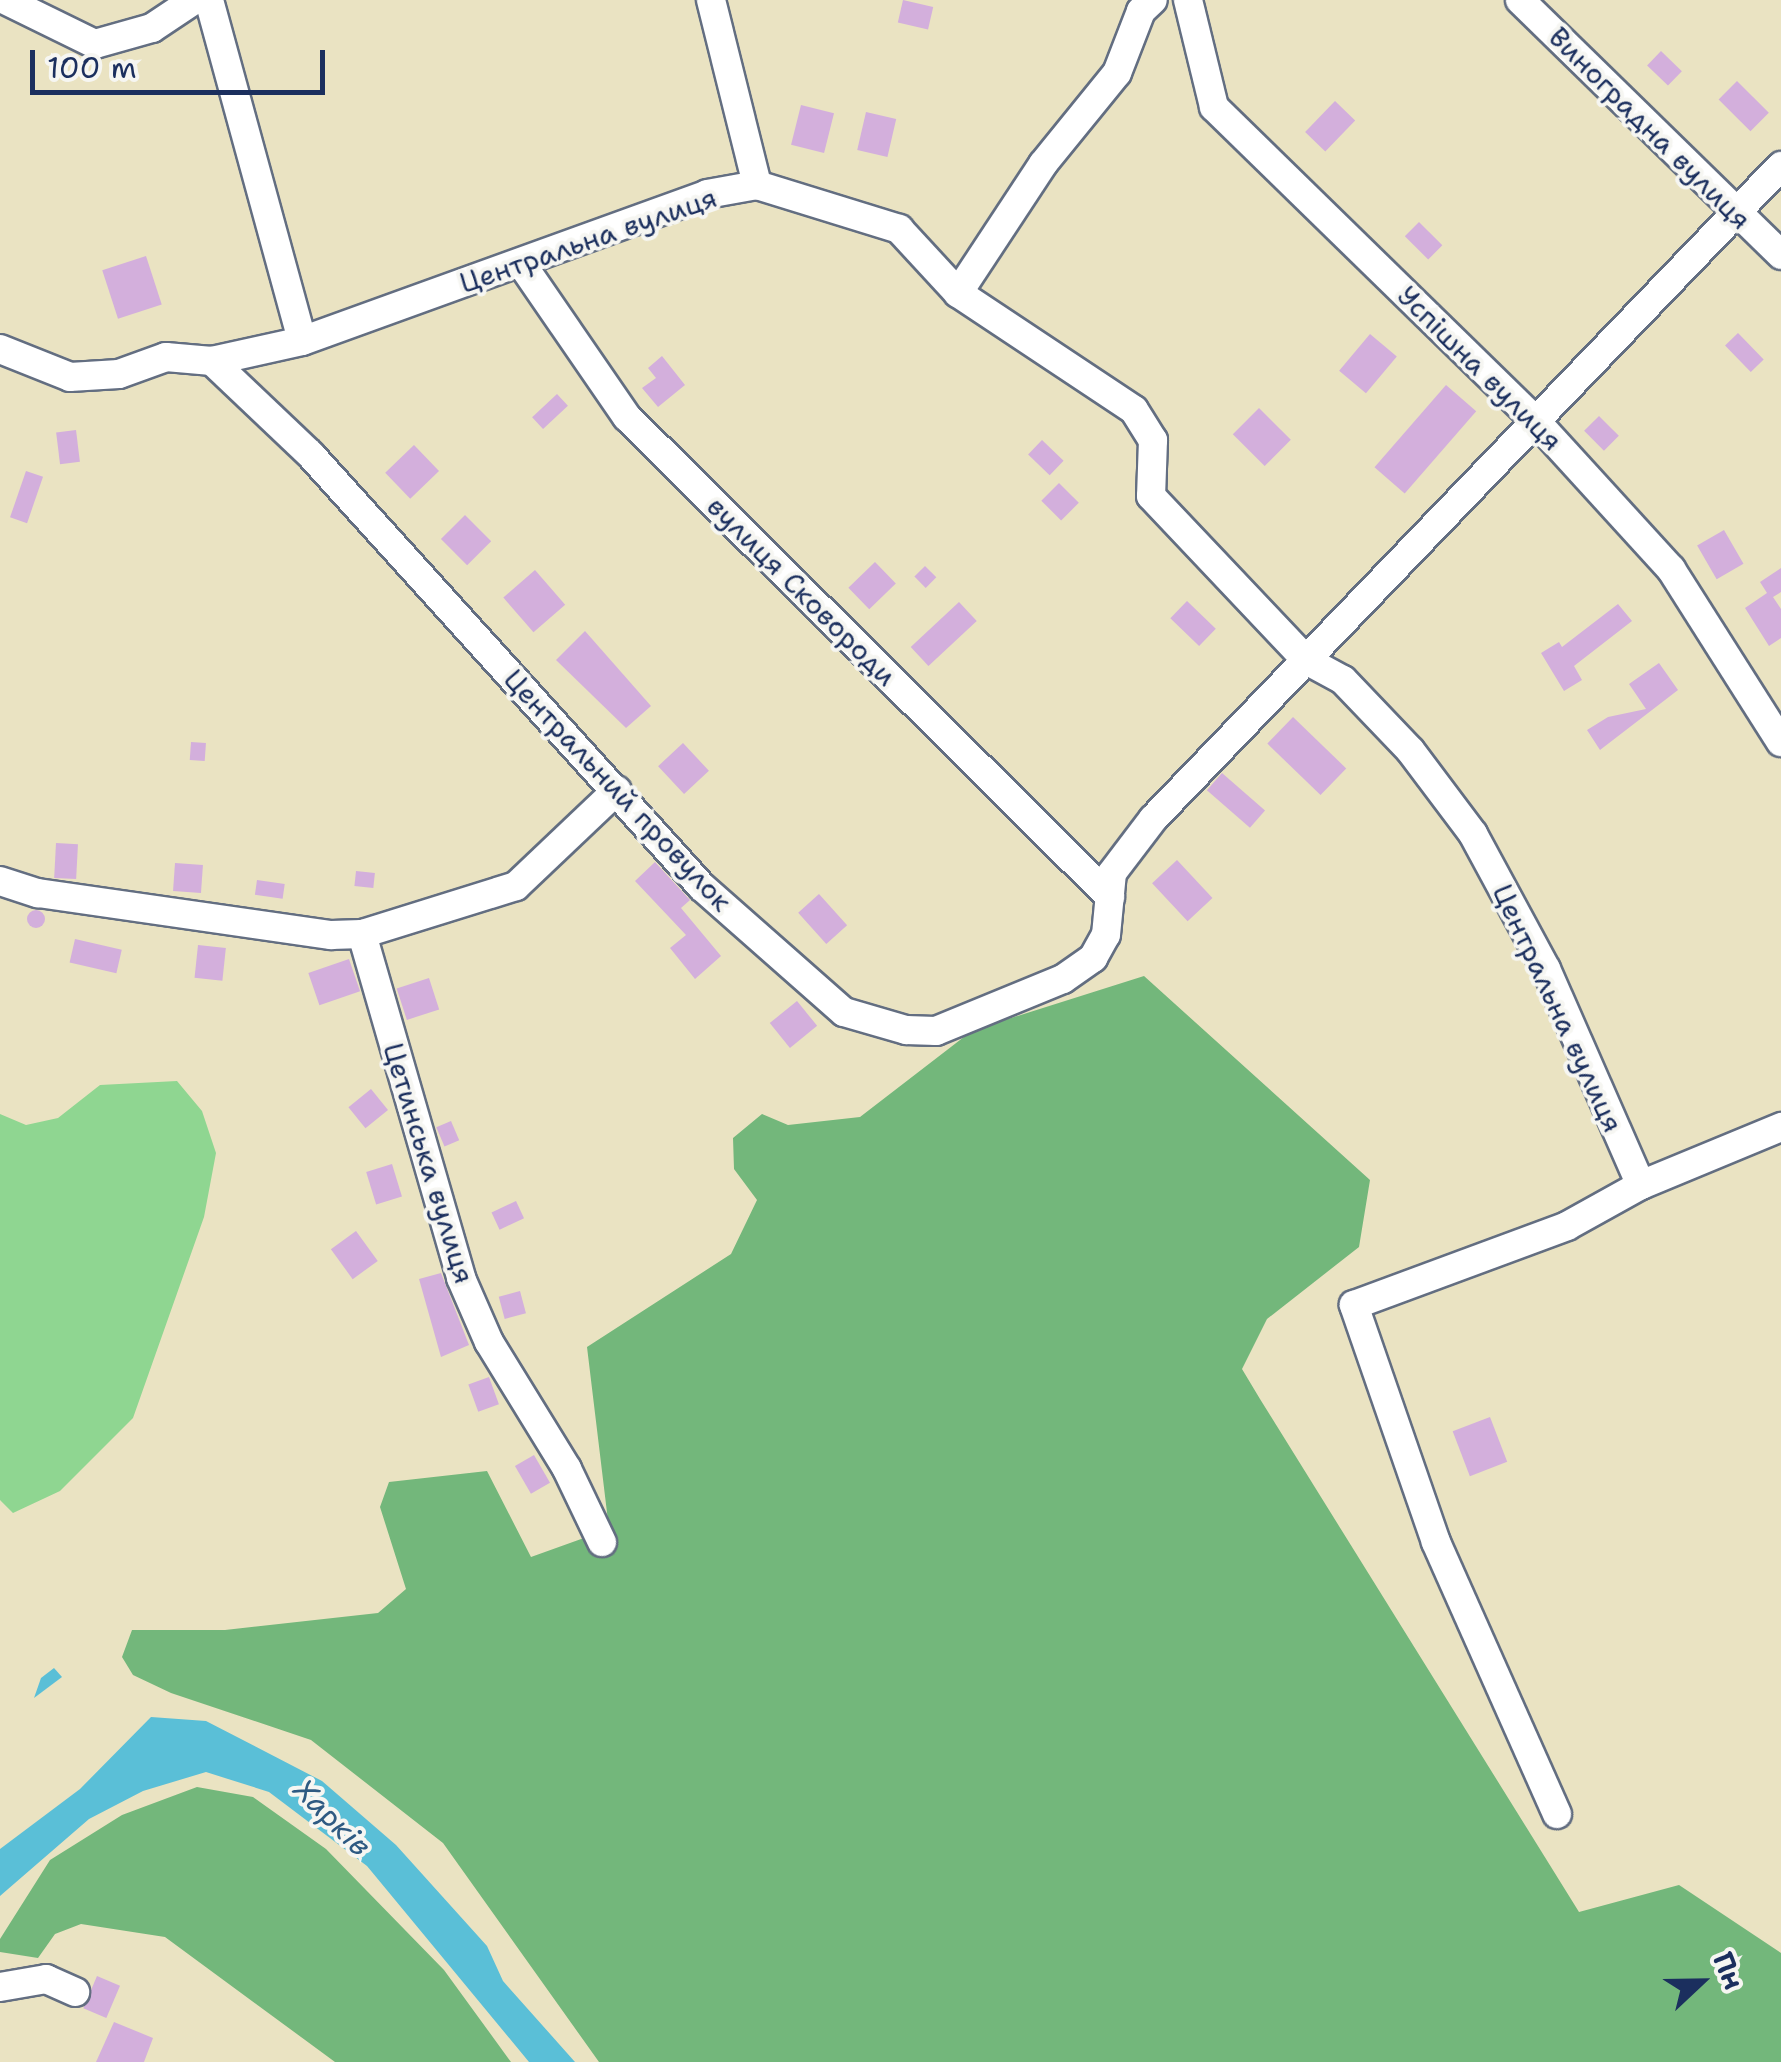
<!DOCTYPE html>
<html>
<head>
<meta charset="utf-8">
<style>
	body { margin:0 }
	#map { position:relative; width:1781px; height:2062px; overflow:hidden; background:#eae3c2; font-family:"Shantell Sans",sans-serif }
	div>[style] { position:absolute }
	[style*='--x'] { left:calc(var(--x)*1px); top:calc(var(--y)*1px); width:calc(var(--w)*1px); rotate:calc(var(--a)*1deg) }
	.green>* { inset:0; background:#8fd691 }
	.forest>* { inset:0; background:#73b77b }
	.water>* { inset:0; background:#5abfd7 }
	.building>* { inset:0; background:#d3afdc; transform-origin:0 0 }
	.round { border-radius:50% }
	.roads { filter:drop-shadow(2px 0 #636e81) drop-shadow(-2px 0 #636e81) drop-shadow(0 2px #636e81) drop-shadow(0 -2px #636e81) }
	.minor>* { height:28px; margin:-14px; padding:0 14px; transform-origin:14px; border-radius:14px; background:#fff }
	span { translate:-50% -50%; white-space:nowrap; text-align:center; line-height:1.15; -webkit-text-stroke:8px #f6f6f2; paint-order:stroke }
	.street-label { font-size:28px; color:#1b2f5e }
	.water-label { font-size:30px; color:#2e5a82; font-style:italic }
	.north { position:absolute; left:1651px; top:1932px; width:100px; height:100px; -webkit-text-stroke:8px #f6f6f2; paint-order:stroke; rotate:68deg; font-size:28px; font-weight:700; line-height:40px; text-align:center; color:#1b2f5e }
	.north::after { content:''; display:block; margin:auto; width:35px; height:45px; background:#1b2f5e; clip-path:polygon(50% 0,100% 100%,50% 72%,0 100%) }
	.scale { position:absolute; left:30px; top:50px; width:295px; height:45px; box-sizing:border-box; border:5px solid #1b2f5e; border-top:0; padding-left:12px; font-size:30px; line-height:35px; white-space:nowrap; color:#1b2f5e; -webkit-text-stroke:8px #f6f6f2; paint-order:stroke }
</style>
</head>
<body>
<div id="map">
	<div class="green">
		<i style="clip-path:polygon(177px 1081px,202px 1111px,216px 1153px,204px 1217px,133px 1418px,60px 1491px,13px 1513px,0 1500px,0 1114px,26px 1125px,58px 1118px,100px 1085px)"></i>
	</div>
	<div class="forest">
		<i style="clip-path:polygon(1144px 976px,1370px 1180px,1359px 1247px,1267px 1319px,1242px 1369px,1260px 1399px,1579px 1912px,1679px 1885px,1781px 1953px,1781px 2062px,599px 2062px,443px 1843px,311px 1740px,171px 1693px,133px 1675px,122px 1657px,132px 1630px,225px 1630px,378px 1613px,406px 1589px,380px 1507px,389px 1482px,487px 1471px,531px 1557px,609px 1529px,587px 1347px,731px 1254px,757px 1200px,734px 1169px,733px 1138px,762px 1114px,788px 1125px,860px 1117px,973px 1030px)"></i>
		<i style="clip-path:polygon(197px 1787px,253px 1797px,326px 1849px,444px 1970px,511px 2062px,335px 2062px,165px 1937px,81px 1924px,55px 1934px,38px 1958px,0 1952px,0 1939px,50px 1860px,122px 1815px)"></i>
	</div>
	<div class="water">
		<i style="clip-path:polygon(54px 1668px,62px 1677px,34px 1698px,41px 1678px)"></i>
		<i style="clip-path:polygon(151px 1717px,206px 1721px,322px 1781px,396px 1845px,487px 1946px,503px 1981px,575px 2062px,529px 2062px,367px 1866px,269px 1792px,206px 1772px,143px 1791px,89px 1819px,0 1896px,0 1849px,80px 1789px)"></i>
	</div>
	<div class="building">
		<i style="left:903px;top:0;width:31px;height:23px;rotate:13deg"></i>
		<i style="left:1661px;top:51px;width:29px;height:20px;rotate:44deg"></i>
		<i style="left:1737px;top:81px;width:45px;height:26px;rotate:45deg"></i>
		<i style="left:1335px;top:101px;width:28px;height:43px;rotate:44deg"></i>
		<i style="left:801px;top:105px;width:34px;height:41px;rotate:14deg"></i>
		<i style="left:866px;top:112px;width:31px;height:39px;rotate:13deg"></i>
		<i style="left:1419px;top:222px;width:33px;height:20px;rotate:45deg"></i>
		<i style="left:146px;top:256px;width:51px;height:46px;rotate:72deg"></i>
		<i style="left:1738px;top:333px;width:37px;height:18px;rotate:46deg"></i>
		<i style="left:1370px;top:334px;width:35px;height:48px;rotate:40deg"></i>
		<i style="clip-path:polygon(662px 356px,685px 385px,658px 407px,642px 388px,656px 378px,648px 368px)"></i>
		<i style="left:1446px;top:385px;width:40px;height:109px;rotate:41deg"></i>
		<i style="left:557px;top:394px;width:16px;height:34px;rotate:47deg"></i>
		<i style="left:1259px;top:408px;width:45px;height:37px;rotate:45deg"></i>
		<i style="left:1599px;top:416px;width:28px;height:21px;rotate:45deg"></i>
		<i style="left:76px;top:430px;width:32px;height:20px;rotate:83deg"></i>
		<i style="left:1042px;top:440px;width:30px;height:20px;rotate:44deg"></i>
		<i style="left:414px;top:445px;width:36px;height:40px;rotate:46deg"></i>
		<i style="left:26px;top:471px;width:18px;height:49px;rotate:19deg"></i>
		<i style="left:1059px;top:483px;width:28px;height:25px;rotate:45deg"></i>
		<i style="left:465px;top:515px;width:37px;height:34px;rotate:45deg"></i>
		<i style="left:1724px;top:530px;width:39px;height:31px;rotate:60deg"></i>
		<i style="left:875px;top:562px;width:30px;height:37px;rotate:46deg"></i>
		<i style="left:925px;top:566px;width:16px;height:15px;rotate:45deg"></i>
		<i style="clip-path:polygon(1781px 568px,1781px 592px,1773px 597px,1781px 609px,1781px 638px,1769px 646px,1745px 608px,1767px 593px,1760px 582px)"></i>
		<i style="left:535px;top:570px;width:46px;height:42px;rotate:49deg"></i>
		<i style="left:1187px;top:601px;width:40px;height:24px;rotate:44deg"></i>
		<i style="left:959px;top:602px;width:26px;height:66px;rotate:47deg"></i>
		<i style="clip-path:polygon(1618px 604px,1632px 621px,1574px 666px,1582px 680px,1564px 691px,1541px 653px,1559px 642px,1562px 647px)"></i>
		<i style="clip-path:polygon(585px 631px,651px 706px,626px 728px,556px 660px)"></i>
		<i style="clip-path:polygon(1659px 663px,1678px 690px,1600px 750px,1587px 730px,1608px 717px,1646px 709px,1629px 684px)"></i>
		<i style="left:1293px;top:717px;width:74px;height:37px;rotate:44deg"></i>
		<i style="left:191px;top:742px;width:15px;height:18px;rotate:4deg"></i>
		<i style="left:683px;top:743px;width:38px;height:34px;rotate:47deg"></i>
		<i style="left:1222px;top:773px;width:57px;height:23px;rotate:41deg"></i>
		<i style="left:56px;top:843px;width:22px;height:35px;rotate:3deg"></i>
		<i style="left:1177px;top:860px;width:52px;height:34px;rotate:47deg"></i>
		<i style="clip-path:polygon(655px 862px,690px 900px,681px 908px,721px 956px,695px 979px,670px 948px,686px 935px,635px 881px)"></i>
		<i style="left:175px;top:863px;width:28px;height:28px;rotate:4deg"></i>
		<i style="left:356px;top:871px;width:19px;height:15px;rotate:6deg"></i>
		<i style="left:257px;top:880px;width:28px;height:15px;rotate:8deg"></i>
		<i style="left:819px;top:894px;width:42px;height:28px;rotate:48deg"></i>
		<i class="round" style="left:27px;top:910px;width:18px;height:18px"></i>
		<i style="left:75px;top:939px;width:48px;height:24px;rotate:13deg"></i>
		<i style="left:198px;top:945px;width:28px;height:33px;rotate:6deg"></i>
		<i style="left:349px;top:959px;width:34px;height:43px;rotate:71deg"></i>
		<i style="left:429px;top:978px;width:33px;height:34px;rotate:72deg"></i>
		<i style="left:797px;top:1001px;width:32px;height:35px;rotate:51deg"></i>
		<i style="left:371px;top:1089px;width:27px;height:29px;rotate:51deg"></i>
		<i style="left:451px;top:1121px;width:21px;height:16px;rotate:67deg"></i>
		<i style="left:392px;top:1164px;width:34px;height:27px;rotate:73deg"></i>
		<i style="left:516px;top:1201px;width:19px;height:27px;rotate:65deg"></i>
		<i style="left:356px;top:1231px;width:37px;height:31px;rotate:54deg"></i>
		<i style="clip-path:polygon(441px 1273px,469px 1345px,441px 1357px,419px 1279px)"></i>
		<i style="left:520px;top:1291px;width:23px;height:22px;rotate:75deg"></i>
		<i style="left:489px;top:1377px;width:29px;height:22px;rotate:70deg"></i>
		<i style="left:1490px;top:1417px;width:48px;height:40px;rotate:69deg"></i>
		<i style="left:534px;top:1455px;width:32px;height:22px;rotate:60deg"></i>
		<i style="left:97px;top:1976px;width:25px;height:35px;rotate:23deg"></i>
		<i style="clip-path:polygon(114px 2022px,153px 2038px,144px 2062px,96px 2062px)"></i>
	</div>
	<div class="roads">
		<div class="minor">
			<i style="--x:5;--y:0;--w:100;--a:26.1"></i>
			<i style="--x:95;--y:44;--w:59;--a:-15.7"></i>
			<i style="--x:152;--y:28;--w:50;--a:-33.7"></i>
			<i style="--x:209;--y:0;--w:353;--a:74.7"></i>
			<i style="--x:711;--y:0;--w:191;--a:76"></i>
			<i style="--x:1188;--y:0;--w:110;--a:76.3"></i>
			<i style="--x:1214;--y:107;--w:446;--a:44.3"></i>
			<i style="--x:1533;--y:418;--w:205;--a:47.6"></i>
			<i style="--x:1671;--y:569;--w:205;--a:57.6"></i>
			<i style="--x:1520;--y:0;--w:365;--a:44.3"></i>
			<i style="--x:521;--y:263;--w:187;--a:55.5"></i>
			<i style="--x:627;--y:417;--w:681;--a:44.82"></i>
			<i style="--x:958;--y:293;--w:154;--a:-56.6"></i>
			<i style="--x:1043;--y:164;--w:117;--a:-50.9"></i>
			<i style="--x:1117;--y:73;--w:66;--a:-68.8"></i>
			<i style="--x:1141;--y:11;--w:16;--a:-43"></i>
			<i style="--x:0;--y:349;--w:75;--a:21.8"></i>
			<i style="--x:70;--y:377;--w:49;--a:-3.5"></i>
			<i style="--x:119;--y:374;--w:50;--a:-19.9"></i>
			<i style="--x:166;--y:357;--w:46;--a:5"></i>
			<i style="--x:212;--y:361;--w:92;--a:-12.5"></i>
			<i style="--x:302;--y:341;--w:431;--a:-19.9"></i>
			<i style="--x:707;--y:194;--w:51;--a:-10.2"></i>
			<i style="--x:757;--y:185;--w:149;--a:17.2"></i>
			<i style="--x:899;--y:229;--w:87;--a:47.3"></i>
			<i style="--x:958;--y:293;--w:211;--a:33.6"></i>
			<i style="--x:1134;--y:410;--w:36;--a:58"></i>
			<i style="--x:1153;--y:440;--w:56;--a:92"></i>
			<i style="--x:1151;--y:496;--w:226;--a:46.6"></i>
			<i style="--x:1306;--y:660;--w:42;--a:28.4"></i>
			<i style="--x:1343;--y:680;--w:97;--a:46.3"></i>
			<i style="--x:1410;--y:750;--w:105;--a:53.1"></i>
			<i style="--x:1473;--y:834;--w:153;--a:61.6"></i>
			<i style="--x:1546;--y:969;--w:236;--a:66.3"></i>
			<i style="--x:212;--y:361;--w:135;--a:43.5"></i>
			<i style="--x:310;--y:454;--w:584;--a:47.85"></i>
			<i style="--x:702;--y:887;--w:189;--a:41.4"></i>
			<i style="--x:844;--y:1012;--w:65;--a:16.2"></i>
			<i style="--x:906;--y:1030;--w:30;--a:2"></i>
			<i style="--x:936;--y:1031;--w:137;--a:-22.3"></i>
			<i style="--x:1063;--y:979;--w:37;--a:-35"></i>
			<i style="--x:1093;--y:958;--w:26;--a:-61"></i>
			<i style="--x:1106;--y:935;--w:62;--a:-84.5"></i>
			<i style="--x:1112;--y:873;--w:68;--a:-52.8"></i>
			<i style="--x:1153;--y:819;--w:906;--a:-46.12"></i>
			<i style="--x:0;--y:881;--w:40;--a:18"></i>
			<i style="--x:38;--y:893;--w:296;--a:8.2"></i>
			<i style="--x:331;--y:935;--w:31;--a:-2"></i>
			<i style="--x:362;--y:934;--w:161;--a:-17.3"></i>
			<i style="--x:516;--y:886;--w:139;--a:-43.5"></i>
			<i style="--x:362;--y:934;--w:358;--a:73.9"></i>
			<i style="--x:461;--y:1278;--w:70;--a:66.4"></i>
			<i style="--x:489;--y:1342;--w:149;--a:58.4"></i>
			<i style="--x:567;--y:1469;--w:81;--a:64.4"></i>
			<i style="--x:1557;--y:1814;--w:298;--a:-114"></i>
			<i style="--x:1436;--y:1542;--w:251;--a:-109.1"></i>
			<i style="--x:1354;--y:1305;--w:227;--a:-20.3"></i>
			<i style="--x:1567;--y:1226;--w:85;--a:-29"></i>
			<i style="--x:1641;--y:1185;--w:152;--a:-22.5"></i>
			<i style="--x:0;--y:1987;--w:47;--a:-9.9"></i>
			<i style="--x:46;--y:1979;--w:32;--a:24"></i>
		</div>
	</div>
	<div class="street-label">
		<span style="left:1650px;top:128px;rotate:45deg">Виноградна вулиця</span>
		<span style="left:588px;top:240px;rotate:-19deg">Центральна вулиця</span>
		<span style="left:1480px;top:368px;rotate:45deg">Успішна вулиця</span>
		<span style="left:802px;top:591px;rotate:45deg">вулиця Сковороди</span>
		<span style="left:618px;top:790px;rotate:47deg">Центральний провулок</span>
		<span style="left:1558px;top:1008px;rotate:65deg">Центральна вулиця</span>
		<span style="left:429px;top:1163px;rotate:73deg">Цетинська вулиця</span>
	</div>
	<div class="water-label">
		<span style="left:332px;top:1818px;rotate:45deg">Харків</span>
	</div>
	<div class="north">Пн</div>
	<div class="scale">100 m</div>
</div>
</body>
</html>
